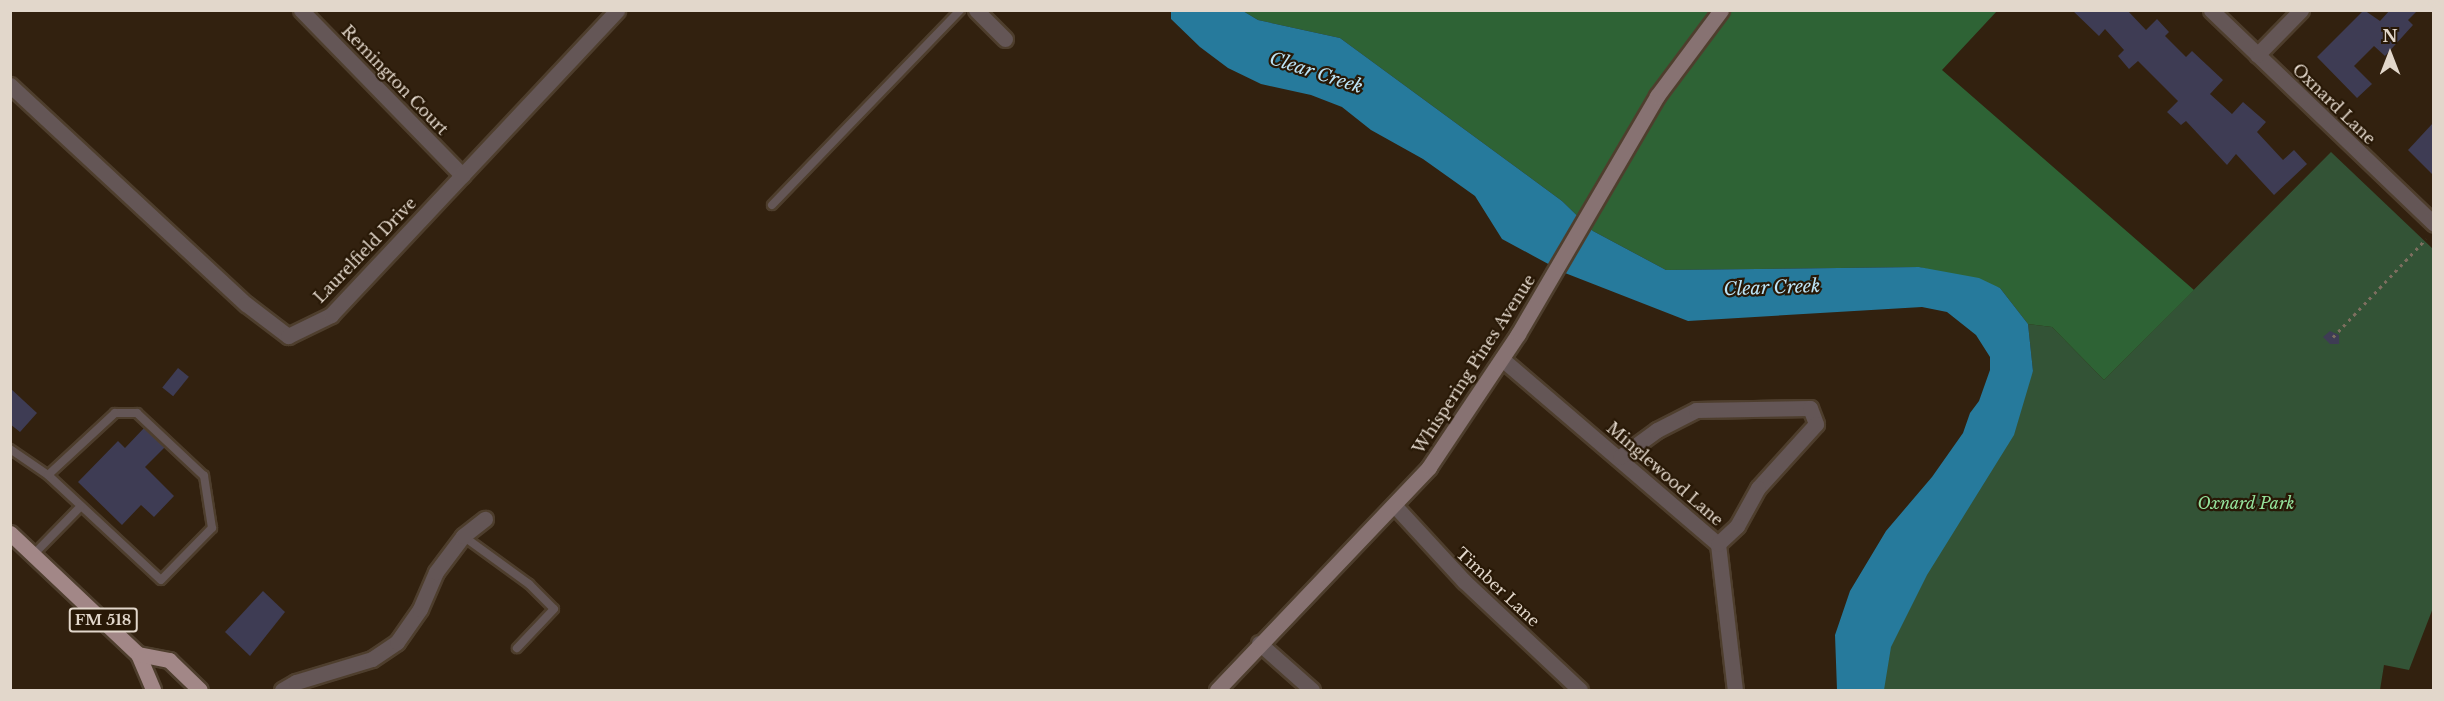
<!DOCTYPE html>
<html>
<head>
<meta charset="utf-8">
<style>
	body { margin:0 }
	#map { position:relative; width:2444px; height:701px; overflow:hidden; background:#32210f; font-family:"Libre Baskerville",serif }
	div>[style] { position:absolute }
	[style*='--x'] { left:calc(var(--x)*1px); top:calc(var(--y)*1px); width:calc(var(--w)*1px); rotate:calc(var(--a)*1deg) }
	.green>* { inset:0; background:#335336 }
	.forest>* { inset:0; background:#2e6335 }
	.water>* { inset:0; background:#267a9c }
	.building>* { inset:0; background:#3e3c54; transform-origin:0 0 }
	.path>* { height:3px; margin-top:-1.5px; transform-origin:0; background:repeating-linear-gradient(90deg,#7d6e5f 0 3px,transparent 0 7.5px) }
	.roads { filter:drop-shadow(2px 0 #4e3e2d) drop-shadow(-2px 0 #4e3e2d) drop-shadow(0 2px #4e3e2d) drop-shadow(0 -2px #4e3e2d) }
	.lane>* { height:8px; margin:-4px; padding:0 4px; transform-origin:4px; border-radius:4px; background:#645656 }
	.street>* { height:15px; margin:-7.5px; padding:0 7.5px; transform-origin:7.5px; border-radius:7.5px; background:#645656 }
	.secondary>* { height:15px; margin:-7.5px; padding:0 7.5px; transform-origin:7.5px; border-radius:7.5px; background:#877272 }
	.primary>* { height:15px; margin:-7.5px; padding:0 7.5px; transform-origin:7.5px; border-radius:7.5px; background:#a28787 }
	span { translate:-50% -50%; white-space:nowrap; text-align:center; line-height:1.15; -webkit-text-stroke:4.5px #281806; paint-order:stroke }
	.shield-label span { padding:2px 4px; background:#281806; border:2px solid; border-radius:4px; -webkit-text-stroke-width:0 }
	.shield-label { font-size:15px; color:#e2d7cb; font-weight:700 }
	.street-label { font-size:16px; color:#e2d7cb }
	.park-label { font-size:16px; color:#95e39c; font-style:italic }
	.water-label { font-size:18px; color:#bde5f8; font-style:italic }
	.frame { position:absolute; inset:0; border:12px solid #e2d7cb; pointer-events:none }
	.north { position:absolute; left:2360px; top:24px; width:60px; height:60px; -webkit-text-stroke:4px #281806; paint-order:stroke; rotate:0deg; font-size:16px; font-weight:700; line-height:24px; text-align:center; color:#e2d7cb }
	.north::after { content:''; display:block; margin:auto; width:21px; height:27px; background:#e2d7cb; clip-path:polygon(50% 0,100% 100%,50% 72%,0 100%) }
</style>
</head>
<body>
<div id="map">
	<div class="green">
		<i style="clip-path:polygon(2331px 152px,2433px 249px,2433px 608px,2409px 670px,2384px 665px,2380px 690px,1876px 690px,1899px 607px,2033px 371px,2028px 324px,2052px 327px,2104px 380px)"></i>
	</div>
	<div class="forest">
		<i style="clip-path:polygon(1243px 11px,1997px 11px,1942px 70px,2194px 290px,2104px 380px,2052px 327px,2028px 324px,2000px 288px,1919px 267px,1666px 270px,1593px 231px,1562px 201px,1340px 38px,1258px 20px)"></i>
	</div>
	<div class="water">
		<i style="clip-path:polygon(1171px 11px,1243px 11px,1258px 20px,1340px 38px,1562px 201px,1593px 231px,1666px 270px,1919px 267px,1979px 278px,2000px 288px,2028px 324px,2033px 371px,2014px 435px,1927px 575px,1891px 647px,1884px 690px,1837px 690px,1835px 635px,1850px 591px,1886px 531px,1932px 477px,1963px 433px,1970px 413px,1979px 401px,1990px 370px,1990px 357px,1976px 335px,1947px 312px,1922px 307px,1688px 321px,1565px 273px,1502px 239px,1475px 196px,1423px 159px,1371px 130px,1342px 107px,1311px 95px,1261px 84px,1228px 68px,1200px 47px,1171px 19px)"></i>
	</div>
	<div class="building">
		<i style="clip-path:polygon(2072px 10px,2127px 10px,2146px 30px,2157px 19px,2169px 32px,2165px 36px,2186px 57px,2192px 51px,2223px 80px,2210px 94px,2232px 114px,2243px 102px,2266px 122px,2257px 132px,2283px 160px,2294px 150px,2307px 164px,2274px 195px,2236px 154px,2227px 165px,2186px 121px,2181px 125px,2167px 112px,2178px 101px,2138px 61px,2129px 69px,2118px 56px,2124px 50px,2105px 29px,2099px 36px)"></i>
		<i style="clip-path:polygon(2364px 10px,2380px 21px,2390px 10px,2418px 10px,2408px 20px,2413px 25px,2385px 56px,2374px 46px,2354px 66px,2372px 84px,2357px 98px,2317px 57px)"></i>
		<i style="clip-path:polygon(2433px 123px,2433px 175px,2408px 150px)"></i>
		<i style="clip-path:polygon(2330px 331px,2339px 335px,2339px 344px,2330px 344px,2323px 337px)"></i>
		<i style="left:178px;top:368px;width:14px;height:25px;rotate:39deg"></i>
		<i style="clip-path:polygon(10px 388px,37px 413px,20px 432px,10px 424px)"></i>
		<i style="clip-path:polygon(144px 428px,165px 447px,145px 467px,174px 496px,154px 517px,141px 505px,122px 525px,78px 482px,118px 441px,125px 448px)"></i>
		<i style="clip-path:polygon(263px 591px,285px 612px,250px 656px,225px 632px)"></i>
	</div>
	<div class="path">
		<i style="--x:2333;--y:337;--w:135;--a:-46.5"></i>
	</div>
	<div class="roads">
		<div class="lane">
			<i style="--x:772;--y:205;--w:271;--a:-46"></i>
			<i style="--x:10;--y:449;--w:46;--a:34.4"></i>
			<i style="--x:48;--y:475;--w:154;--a:42.9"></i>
			<i style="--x:161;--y:580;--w:73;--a:-45.6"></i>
			<i style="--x:212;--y:528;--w:53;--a:-98.7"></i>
			<i style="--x:204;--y:476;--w:92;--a:-136.8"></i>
			<i style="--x:137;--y:413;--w:22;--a:180"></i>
			<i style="--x:115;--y:413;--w:91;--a:137.2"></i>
			<i style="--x:463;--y:536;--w:82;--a:36"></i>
			<i style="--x:529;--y:584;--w:35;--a:45"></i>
			<i style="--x:554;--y:609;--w:54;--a:133.5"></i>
			<i style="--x:34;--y:554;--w:66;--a:-45.6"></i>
		</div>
		<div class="street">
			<i style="--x:301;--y:10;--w:231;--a:45.7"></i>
			<i style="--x:976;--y:10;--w:41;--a:45"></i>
			<i style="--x:2211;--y:10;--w:309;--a:43.8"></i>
			<i style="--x:2257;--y:55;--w:63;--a:-45.6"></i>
			<i style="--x:10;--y:85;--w:322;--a:42.9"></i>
			<i style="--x:246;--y:304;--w:53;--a:37.3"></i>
			<i style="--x:288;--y:336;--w:48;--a:-26"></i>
			<i style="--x:331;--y:315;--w:418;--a:-46.8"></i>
			<i style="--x:1502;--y:359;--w:284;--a:40.6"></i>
			<i style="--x:1718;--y:544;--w:147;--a:83.4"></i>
			<i style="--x:1620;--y:457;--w:46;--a:-36.1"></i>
			<i style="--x:1657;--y:430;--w:44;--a:-27.1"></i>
			<i style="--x:1696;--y:410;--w:114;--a:-1"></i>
			<i style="--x:1810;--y:408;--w:17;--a:69"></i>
			<i style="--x:1816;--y:424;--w:86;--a:132.2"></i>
			<i style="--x:1758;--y:488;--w:43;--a:118.9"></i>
			<i style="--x:1737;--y:526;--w:26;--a:137"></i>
			<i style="--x:1395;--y:506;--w:102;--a:47.4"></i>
			<i style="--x:1464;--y:581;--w:159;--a:43.2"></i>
			<i style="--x:1259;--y:643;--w:71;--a:41.6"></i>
			<i style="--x:282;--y:690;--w:16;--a:-30"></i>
			<i style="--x:296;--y:682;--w:79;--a:-16.8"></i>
			<i style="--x:372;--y:659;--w:30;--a:-34"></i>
			<i style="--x:397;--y:642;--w:40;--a:-55.1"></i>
			<i style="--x:420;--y:609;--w:40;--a:-66.6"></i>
			<i style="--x:436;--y:572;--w:45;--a:-53.1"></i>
			<i style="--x:463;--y:536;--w:28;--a:-38"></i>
		</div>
		<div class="secondary">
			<i style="--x:1217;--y:690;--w:308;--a:-46.4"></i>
			<i style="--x:1429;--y:467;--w:160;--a:-56.2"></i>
			<i style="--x:1518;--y:334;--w:276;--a:-59.7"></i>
			<i style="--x:1657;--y:96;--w:107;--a:-53.3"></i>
		</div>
		<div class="primary">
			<i style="--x:10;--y:533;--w:176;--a:43.4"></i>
			<i style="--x:138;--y:654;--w:39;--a:67"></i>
			<i style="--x:138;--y:654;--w:32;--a:11"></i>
			<i style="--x:169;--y:660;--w:43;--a:44.1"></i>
		</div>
	</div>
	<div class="shield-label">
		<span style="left:103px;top:620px">FM 518</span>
	</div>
	<div class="street-label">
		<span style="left:395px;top:80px;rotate:46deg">Remington Court</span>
		<span style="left:2334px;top:104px;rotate:44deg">Oxnard Lane</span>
		<span style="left:365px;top:250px;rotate:-46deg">Laurelfield Drive</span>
		<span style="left:1474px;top:364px;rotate:-57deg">Whispering Pines Avenue</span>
		<span style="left:1665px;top:474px;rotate:41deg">Minglewood Lane</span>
		<span style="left:1498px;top:587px;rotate:43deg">Timber Lane</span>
	</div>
	<div class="park-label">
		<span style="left:2246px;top:503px">Oxnard Park</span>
	</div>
	<div class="water-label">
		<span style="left:1316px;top:73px;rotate:18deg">Clear Creek</span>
		<span style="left:1772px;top:288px;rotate:-2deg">Clear Creek</span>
	</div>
	<div class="frame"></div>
	<div class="north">N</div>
</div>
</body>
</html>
